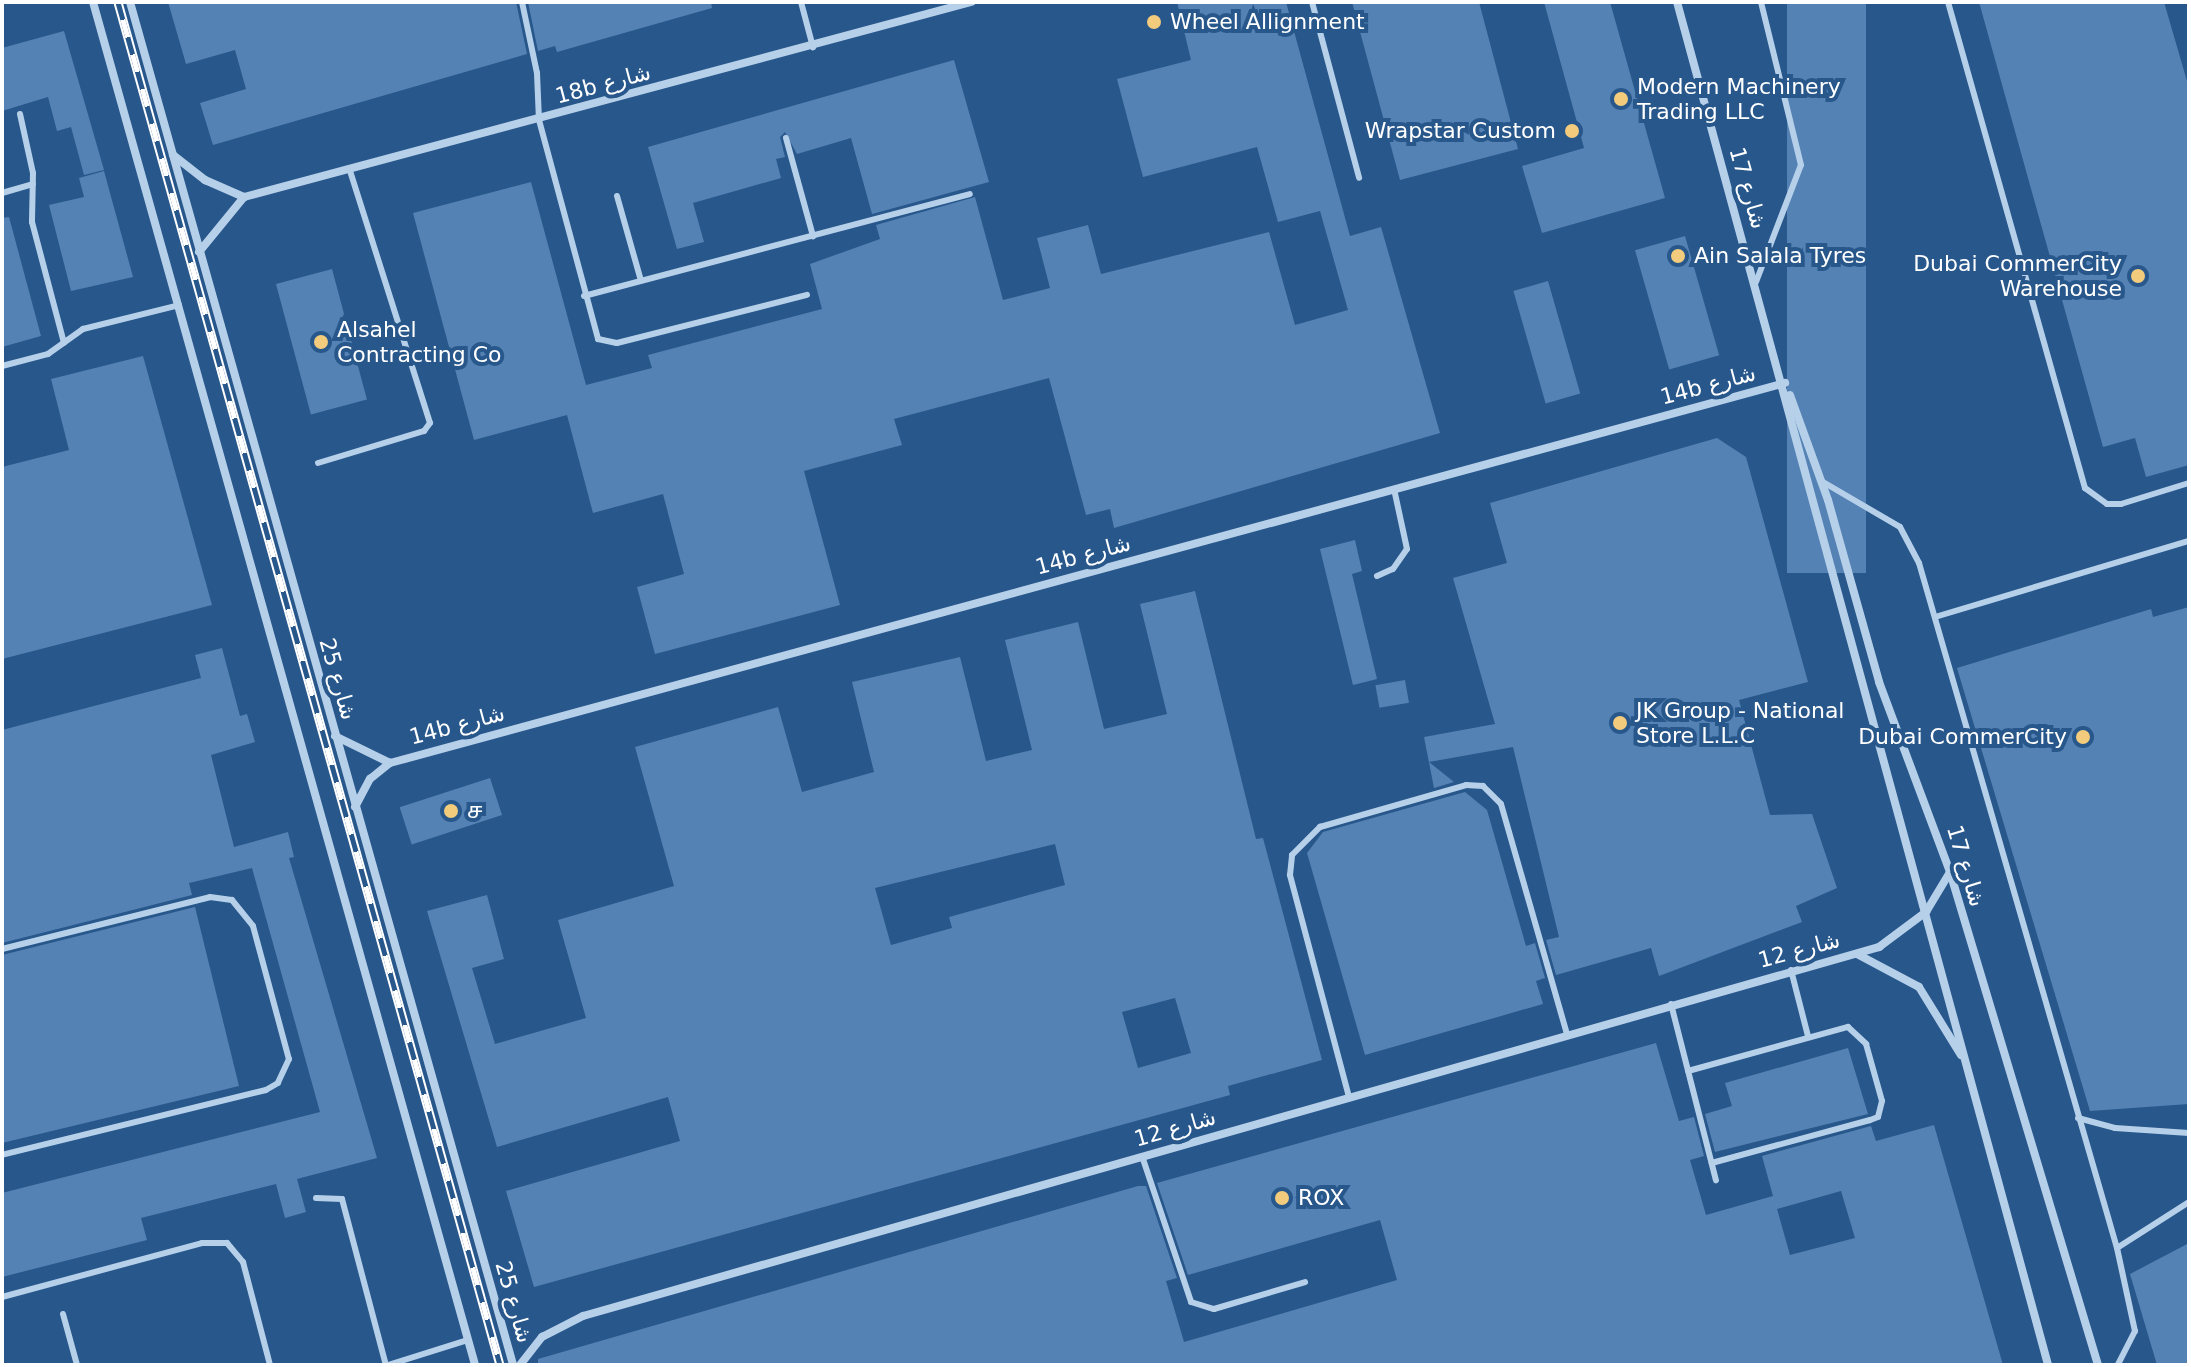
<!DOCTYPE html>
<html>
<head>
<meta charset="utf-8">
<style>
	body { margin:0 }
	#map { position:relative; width:2191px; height:1367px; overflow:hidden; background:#28578b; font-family:"DejaVu Sans","Noto Naskh Arabic","Noto Sans Tamil",sans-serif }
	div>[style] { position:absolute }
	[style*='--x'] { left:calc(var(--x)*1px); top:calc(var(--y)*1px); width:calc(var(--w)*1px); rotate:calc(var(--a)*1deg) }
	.building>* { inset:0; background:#5482b4; transform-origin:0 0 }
	.service>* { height:6px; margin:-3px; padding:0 3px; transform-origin:3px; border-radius:3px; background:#b6d0ea }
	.minor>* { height:8px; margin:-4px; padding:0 4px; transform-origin:4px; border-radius:4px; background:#b6d0ea }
	.rail>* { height:9px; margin-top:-4.5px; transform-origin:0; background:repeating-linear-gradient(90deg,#28578b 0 18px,#fff 0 36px); box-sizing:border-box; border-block:2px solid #fff }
	.dots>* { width:22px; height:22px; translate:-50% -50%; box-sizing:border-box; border:4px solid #28578b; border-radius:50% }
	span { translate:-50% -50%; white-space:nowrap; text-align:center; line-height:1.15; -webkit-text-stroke:8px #28578b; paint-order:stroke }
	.poi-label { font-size:22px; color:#fff }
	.left { translate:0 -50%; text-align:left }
	.right { translate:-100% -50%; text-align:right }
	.street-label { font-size:22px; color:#fff }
	.frame { position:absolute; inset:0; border:4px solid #fff; pointer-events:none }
</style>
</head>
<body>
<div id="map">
	<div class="building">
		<i style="clip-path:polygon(168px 2px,516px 2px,527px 54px,213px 145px,200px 103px,246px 89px,235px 50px,186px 64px)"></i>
		<i style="clip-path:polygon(528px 2px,711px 2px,712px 8px,557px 52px,555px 46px,538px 51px)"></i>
		<i style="clip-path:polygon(1177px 2px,1286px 2px,1350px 236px,1381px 227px,1440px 433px,1114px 528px,1110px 509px,1086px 515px,1049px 378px,894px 419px,902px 445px,804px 471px,840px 605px,655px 654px,637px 587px,684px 574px,663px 494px,593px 513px,567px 415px,474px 440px,413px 213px,531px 182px,586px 385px,652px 368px,648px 355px,822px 309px,810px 264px,880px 239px,876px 225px,975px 197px,1003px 300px,1050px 288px,1037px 238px,1088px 225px,1101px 274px,1269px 232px,1295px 325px,1348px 310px,1320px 211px,1278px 222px,1257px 147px,1143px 177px,1117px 79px,1191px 60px)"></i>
		<i style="clip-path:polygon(1352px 2px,1479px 2px,1518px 149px,1400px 180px)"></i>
		<i style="clip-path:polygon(1544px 2px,1610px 2px,1665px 198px,1542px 233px,1522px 166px,1584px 148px)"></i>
		<i style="left:1787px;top:2px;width:79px;height:571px"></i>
		<i style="clip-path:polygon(1979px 2px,2164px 2px,2189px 88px,2189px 465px,2146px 477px,2135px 438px,2103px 447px)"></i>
		<i style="clip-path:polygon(64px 31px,104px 170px,84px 175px,71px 127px,57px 131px,48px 97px,2px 111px,2px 48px)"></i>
		<i style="clip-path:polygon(954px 60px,989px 182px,872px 214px,851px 138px,797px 154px,785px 132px,780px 137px,785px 157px,776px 159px,781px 178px,693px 203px,704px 242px,677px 249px,648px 147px)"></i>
		<i style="clip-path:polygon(104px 171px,133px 277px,71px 291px,49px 205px,84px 197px,79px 178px)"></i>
		<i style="clip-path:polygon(9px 217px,41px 336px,2px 347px,2px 218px)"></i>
		<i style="left:1685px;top:236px;width:124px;height:52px;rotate:74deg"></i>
		<i style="left:332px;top:269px;width:135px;height:58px;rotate:75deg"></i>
		<i style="left:1548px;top:281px;width:117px;height:36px;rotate:74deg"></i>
		<i style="clip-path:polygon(143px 356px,212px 605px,2px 659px,2px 467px,69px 450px,51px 379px)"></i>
		<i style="clip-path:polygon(1717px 438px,1746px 457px,1808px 682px,1739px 700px,1770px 815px,1812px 814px,1837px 888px,1796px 906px,1802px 922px,1659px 976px,1651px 948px,1556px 975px,1546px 940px,1559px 937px,1513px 747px,1429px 762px,1454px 782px,1434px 788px,1424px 737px,1495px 724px,1453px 578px,1507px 563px,1490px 503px)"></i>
		<i style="clip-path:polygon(1355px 540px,1362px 571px,1352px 574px,1377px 679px,1353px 685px,1320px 549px)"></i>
		<i style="clip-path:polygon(evenodd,1195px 591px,1256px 839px,1263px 838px,1322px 1060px,1228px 1086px,1230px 1095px,534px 1287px,506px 1191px,680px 1141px,668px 1097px,497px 1147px,427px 911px,487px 895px,504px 959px,472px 968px,495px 1044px,586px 1018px,558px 920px,674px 886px,635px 747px,778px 707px,802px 792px,874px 772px,852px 682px,960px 657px,986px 761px,1032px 750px,1005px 640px,1078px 622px,1104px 729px,1167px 714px,1140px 604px,1195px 591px,1055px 844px,1065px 885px,949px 917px,952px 928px,891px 945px,875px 888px,1055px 844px,1195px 591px,1175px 998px,1191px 1053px,1138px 1068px,1122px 1012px,1175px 998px)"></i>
		<i style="clip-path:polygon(2189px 607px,2189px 1104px,2090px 1111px,1957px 668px,2151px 609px,2153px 617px)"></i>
		<i style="clip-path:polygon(222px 648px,240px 716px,247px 714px,255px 742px,211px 755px,234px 847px,288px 832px,294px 857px,289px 858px,377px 1158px,297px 1179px,306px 1212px,285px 1218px,276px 1184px,141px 1218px,147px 1240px,2px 1277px,2px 1193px,320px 1112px,252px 868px,189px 883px,192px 895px,2px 943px,2px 730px,201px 678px,195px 655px)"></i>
		<i style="left:1405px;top:680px;width:23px;height:30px;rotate:80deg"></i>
		<i style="left:490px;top:778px;width:39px;height:95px;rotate:72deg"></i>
		<i style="clip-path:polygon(1465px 792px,1487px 810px,1526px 946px,1535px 943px,1545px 978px,1536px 981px,1543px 1004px,1365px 1055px,1307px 853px,1323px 832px)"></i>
		<i style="clip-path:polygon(195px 907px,239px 1086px,2px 1143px,2px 955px)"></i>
		<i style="clip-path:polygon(evenodd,1656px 1043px,1679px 1121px,1694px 1117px,1704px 1156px,1690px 1160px,1706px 1215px,1773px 1196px,1762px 1156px,1871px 1126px,1876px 1141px,1934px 1125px,2003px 1365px,538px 1365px,538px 1359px,1138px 1186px,1146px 1186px,1177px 1278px,1166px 1281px,1184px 1342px,1397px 1280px,1380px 1220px,1188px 1275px,1157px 1183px,1656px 1043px,1841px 1191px,1855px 1238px,1790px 1255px,1777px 1209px,1841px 1191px)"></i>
		<i style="clip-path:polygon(1848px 1048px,1868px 1114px,1715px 1152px,1705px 1114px,1732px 1106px,1725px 1083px)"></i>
		<i style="clip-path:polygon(2189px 1243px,2189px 1365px,2157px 1365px,2130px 1274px)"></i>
	</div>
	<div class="service">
		<i style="--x:522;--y:2;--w:73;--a:78.1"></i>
		<i style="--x:537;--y:73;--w:47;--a:87.6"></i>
		<i style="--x:539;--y:120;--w:227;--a:74.9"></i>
		<i style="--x:598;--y:339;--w:19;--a:12"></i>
		<i style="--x:617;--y:343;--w:196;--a:-14.2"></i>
		<i style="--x:801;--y:2;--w:47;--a:75.1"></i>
		<i style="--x:1312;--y:2;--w:182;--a:75"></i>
		<i style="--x:1948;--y:2;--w:505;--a:74.26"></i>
		<i style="--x:2085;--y:488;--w:27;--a:36"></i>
		<i style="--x:2107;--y:504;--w:14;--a:0"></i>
		<i style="--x:2121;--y:504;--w:71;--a:-17.2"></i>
		<i style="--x:20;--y:114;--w:60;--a:77.6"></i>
		<i style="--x:33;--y:173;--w:49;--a:91.2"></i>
		<i style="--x:32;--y:222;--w:125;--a:75.2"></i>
		<i style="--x:786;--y:138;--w:102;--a:74.6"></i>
		<i style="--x:2;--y:193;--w:32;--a:-16"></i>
		<i style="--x:617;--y:196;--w:88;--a:74.2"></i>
		<i style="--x:1756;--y:282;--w:125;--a:-69"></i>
		<i style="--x:1801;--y:165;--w:168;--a:-103.8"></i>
		<i style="--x:584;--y:296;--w:399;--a:-14.8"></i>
		<i style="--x:2;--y:366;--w:48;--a:-14.6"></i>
		<i style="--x:48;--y:354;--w:43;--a:-35.5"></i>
		<i style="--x:83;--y:329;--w:99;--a:-14"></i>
		<i style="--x:318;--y:463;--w:111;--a:-16.8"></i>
		<i style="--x:424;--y:431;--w:10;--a:-53"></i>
		<i style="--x:430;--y:423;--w:264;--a:-107.6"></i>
		<i style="--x:1823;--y:482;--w:89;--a:30.3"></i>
		<i style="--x:1900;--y:527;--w:41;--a:62.2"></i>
		<i style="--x:1919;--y:563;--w:713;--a:73.88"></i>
		<i style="--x:2117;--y:1248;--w:85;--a:77.8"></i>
		<i style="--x:2135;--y:1331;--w:38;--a:117"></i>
		<i style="--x:1377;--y:576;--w:17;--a:-24"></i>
		<i style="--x:1393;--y:569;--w:24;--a:-55"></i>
		<i style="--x:1407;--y:549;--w:61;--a:-102.2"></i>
		<i style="--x:1935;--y:617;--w:265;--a:-16.7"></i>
		<i style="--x:2;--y:949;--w:214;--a:-14"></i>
		<i style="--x:210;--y:897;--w:22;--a:8"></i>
		<i style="--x:232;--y:900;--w:33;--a:51"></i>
		<i style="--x:253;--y:926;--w:138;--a:74.9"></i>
		<i style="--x:289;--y:1059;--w:26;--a:115"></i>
		<i style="--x:278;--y:1083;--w:14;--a:150"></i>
		<i style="--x:266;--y:1090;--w:272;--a:166.2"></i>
		<i style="--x:1791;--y:970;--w:68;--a:75.6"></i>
		<i style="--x:1671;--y:1004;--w:182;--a:75.7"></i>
		<i style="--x:1688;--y:1071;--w:166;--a:-15.4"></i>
		<i style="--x:1848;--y:1027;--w:25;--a:43"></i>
		<i style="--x:1866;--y:1044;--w:59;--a:74.3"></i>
		<i style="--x:1882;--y:1101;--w:16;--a:104"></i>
		<i style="--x:1878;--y:1117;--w:9;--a:159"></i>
		<i style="--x:1870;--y:1120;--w:164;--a:164.8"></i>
		<i style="--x:1349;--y:1097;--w:230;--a:-104.9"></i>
		<i style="--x:1290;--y:875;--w:20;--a:-84"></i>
		<i style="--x:1292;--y:855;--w:40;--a:-45"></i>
		<i style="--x:1320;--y:827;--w:152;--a:-16"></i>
		<i style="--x:1466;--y:785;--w:17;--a:3"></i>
		<i style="--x:1483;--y:786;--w:25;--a:45"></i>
		<i style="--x:1501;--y:804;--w:239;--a:74"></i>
		<i style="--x:2078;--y:1118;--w:38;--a:15"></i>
		<i style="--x:2115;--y:1128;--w:74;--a:3.9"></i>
		<i style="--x:1142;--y:1156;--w:154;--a:71.4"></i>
		<i style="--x:1191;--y:1302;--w:24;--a:17"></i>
		<i style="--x:1214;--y:1309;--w:95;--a:-16.5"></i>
		<i style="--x:316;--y:1198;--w:26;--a:2"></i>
		<i style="--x:342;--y:1199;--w:172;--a:75.2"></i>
		<i style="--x:2117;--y:1248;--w:85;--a:-32.6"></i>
		<i style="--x:2;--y:1297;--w:207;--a:-15.1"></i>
		<i style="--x:202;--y:1243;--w:25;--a:0"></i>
		<i style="--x:227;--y:1243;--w:25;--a:50"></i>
		<i style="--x:243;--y:1262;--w:106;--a:75.3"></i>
		<i style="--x:63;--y:1314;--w:53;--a:74.6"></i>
		<i style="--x:388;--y:1365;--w:84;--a:-17.4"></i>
	</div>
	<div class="minor">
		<i style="--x:93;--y:2;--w:1416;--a:74.34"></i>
		<i style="--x:130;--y:2;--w:1416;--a:74.3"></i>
		<i style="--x:1677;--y:2;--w:1413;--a:74.77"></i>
		<i style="--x:173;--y:155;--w:41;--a:38"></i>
		<i style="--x:205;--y:180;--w:43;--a:23.6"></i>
		<i style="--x:199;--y:252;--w:71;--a:-50.7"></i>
		<i style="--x:244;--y:197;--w:753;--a:-15.01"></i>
		<i style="--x:1790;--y:395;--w:112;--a:70.1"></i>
		<i style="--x:1828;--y:500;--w:189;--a:74.3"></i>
		<i style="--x:1879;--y:682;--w:203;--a:69.5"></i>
		<i style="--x:1950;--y:872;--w:515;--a:73.29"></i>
		<i style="--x:335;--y:736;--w:61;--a:26.1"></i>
		<i style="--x:355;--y:807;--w:32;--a:-62"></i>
		<i style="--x:370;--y:779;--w:26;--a:-39"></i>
		<i style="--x:390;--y:763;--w:1446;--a:-15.24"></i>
		<i style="--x:1857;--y:954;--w:70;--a:28"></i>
		<i style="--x:1919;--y:987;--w:80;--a:58.3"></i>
		<i style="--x:520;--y:1365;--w:36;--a:-52"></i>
		<i style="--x:542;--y:1337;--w:46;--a:-27.1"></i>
		<i style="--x:583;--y:1316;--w:1348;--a:-15.89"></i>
		<i style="--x:1879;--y:947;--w:59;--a:-36.7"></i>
		<i style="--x:1926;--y:912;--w:47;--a:-59"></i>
	</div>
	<div class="rail">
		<i style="--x:118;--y:2;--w:1416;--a:74.34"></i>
	</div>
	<div class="dots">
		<i style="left:1154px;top:22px;background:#f2cb7c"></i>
		<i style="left:1621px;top:99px;background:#f2cb7c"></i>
		<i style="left:1572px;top:131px;background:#f2cb7c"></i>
		<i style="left:1678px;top:256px;background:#f2cb7c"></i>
		<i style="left:2138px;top:276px;background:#f2cb7c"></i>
		<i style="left:321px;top:342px;background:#f2cb7c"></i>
		<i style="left:1620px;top:723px;background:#f2cb7c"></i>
		<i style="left:2083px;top:737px;background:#f2cb7c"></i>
		<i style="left:451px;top:811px;background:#f2cb7c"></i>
		<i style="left:1282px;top:1198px;background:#f2cb7c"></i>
	</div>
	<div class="poi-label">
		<span class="left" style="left:1170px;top:22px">Wheel Allignment</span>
		<span class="left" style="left:1637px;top:99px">Modern Machinery<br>Trading LLC</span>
		<span class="right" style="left:1556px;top:131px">Wrapstar Custom</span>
		<span class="left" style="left:1694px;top:256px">Ain Salala Tyres</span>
		<span class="right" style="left:2122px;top:276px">Dubai CommerCity<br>Warehouse</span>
		<span class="left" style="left:337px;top:342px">Alsahel<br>Contracting Co</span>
		<span class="left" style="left:1636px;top:723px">JK Group - National<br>Store L.L.C</span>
		<span class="right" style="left:2067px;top:737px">Dubai CommerCity</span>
		<span class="left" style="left:467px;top:811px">ச</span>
		<span class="left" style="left:1298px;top:1198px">ROX</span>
	</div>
	<div class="street-label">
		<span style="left:603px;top:84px;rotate:-15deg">18b شارع</span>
		<span style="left:1748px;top:188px;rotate:74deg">شارع 17</span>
		<span style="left:1708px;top:385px;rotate:-15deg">14b شارع</span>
		<span style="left:1083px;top:555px;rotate:-15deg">14b شارع</span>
		<span style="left:338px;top:679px;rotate:74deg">شارع 25</span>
		<span style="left:457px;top:725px;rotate:-15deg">14b شارع</span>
		<span style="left:1966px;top:866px;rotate:73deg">شارع 17</span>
		<span style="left:1799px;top:950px;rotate:-15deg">شارع 12</span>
		<span style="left:1175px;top:1128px;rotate:-16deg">شارع 12</span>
		<span style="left:514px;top:1302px;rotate:74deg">شارع 25</span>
	</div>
	<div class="frame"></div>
</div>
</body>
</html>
